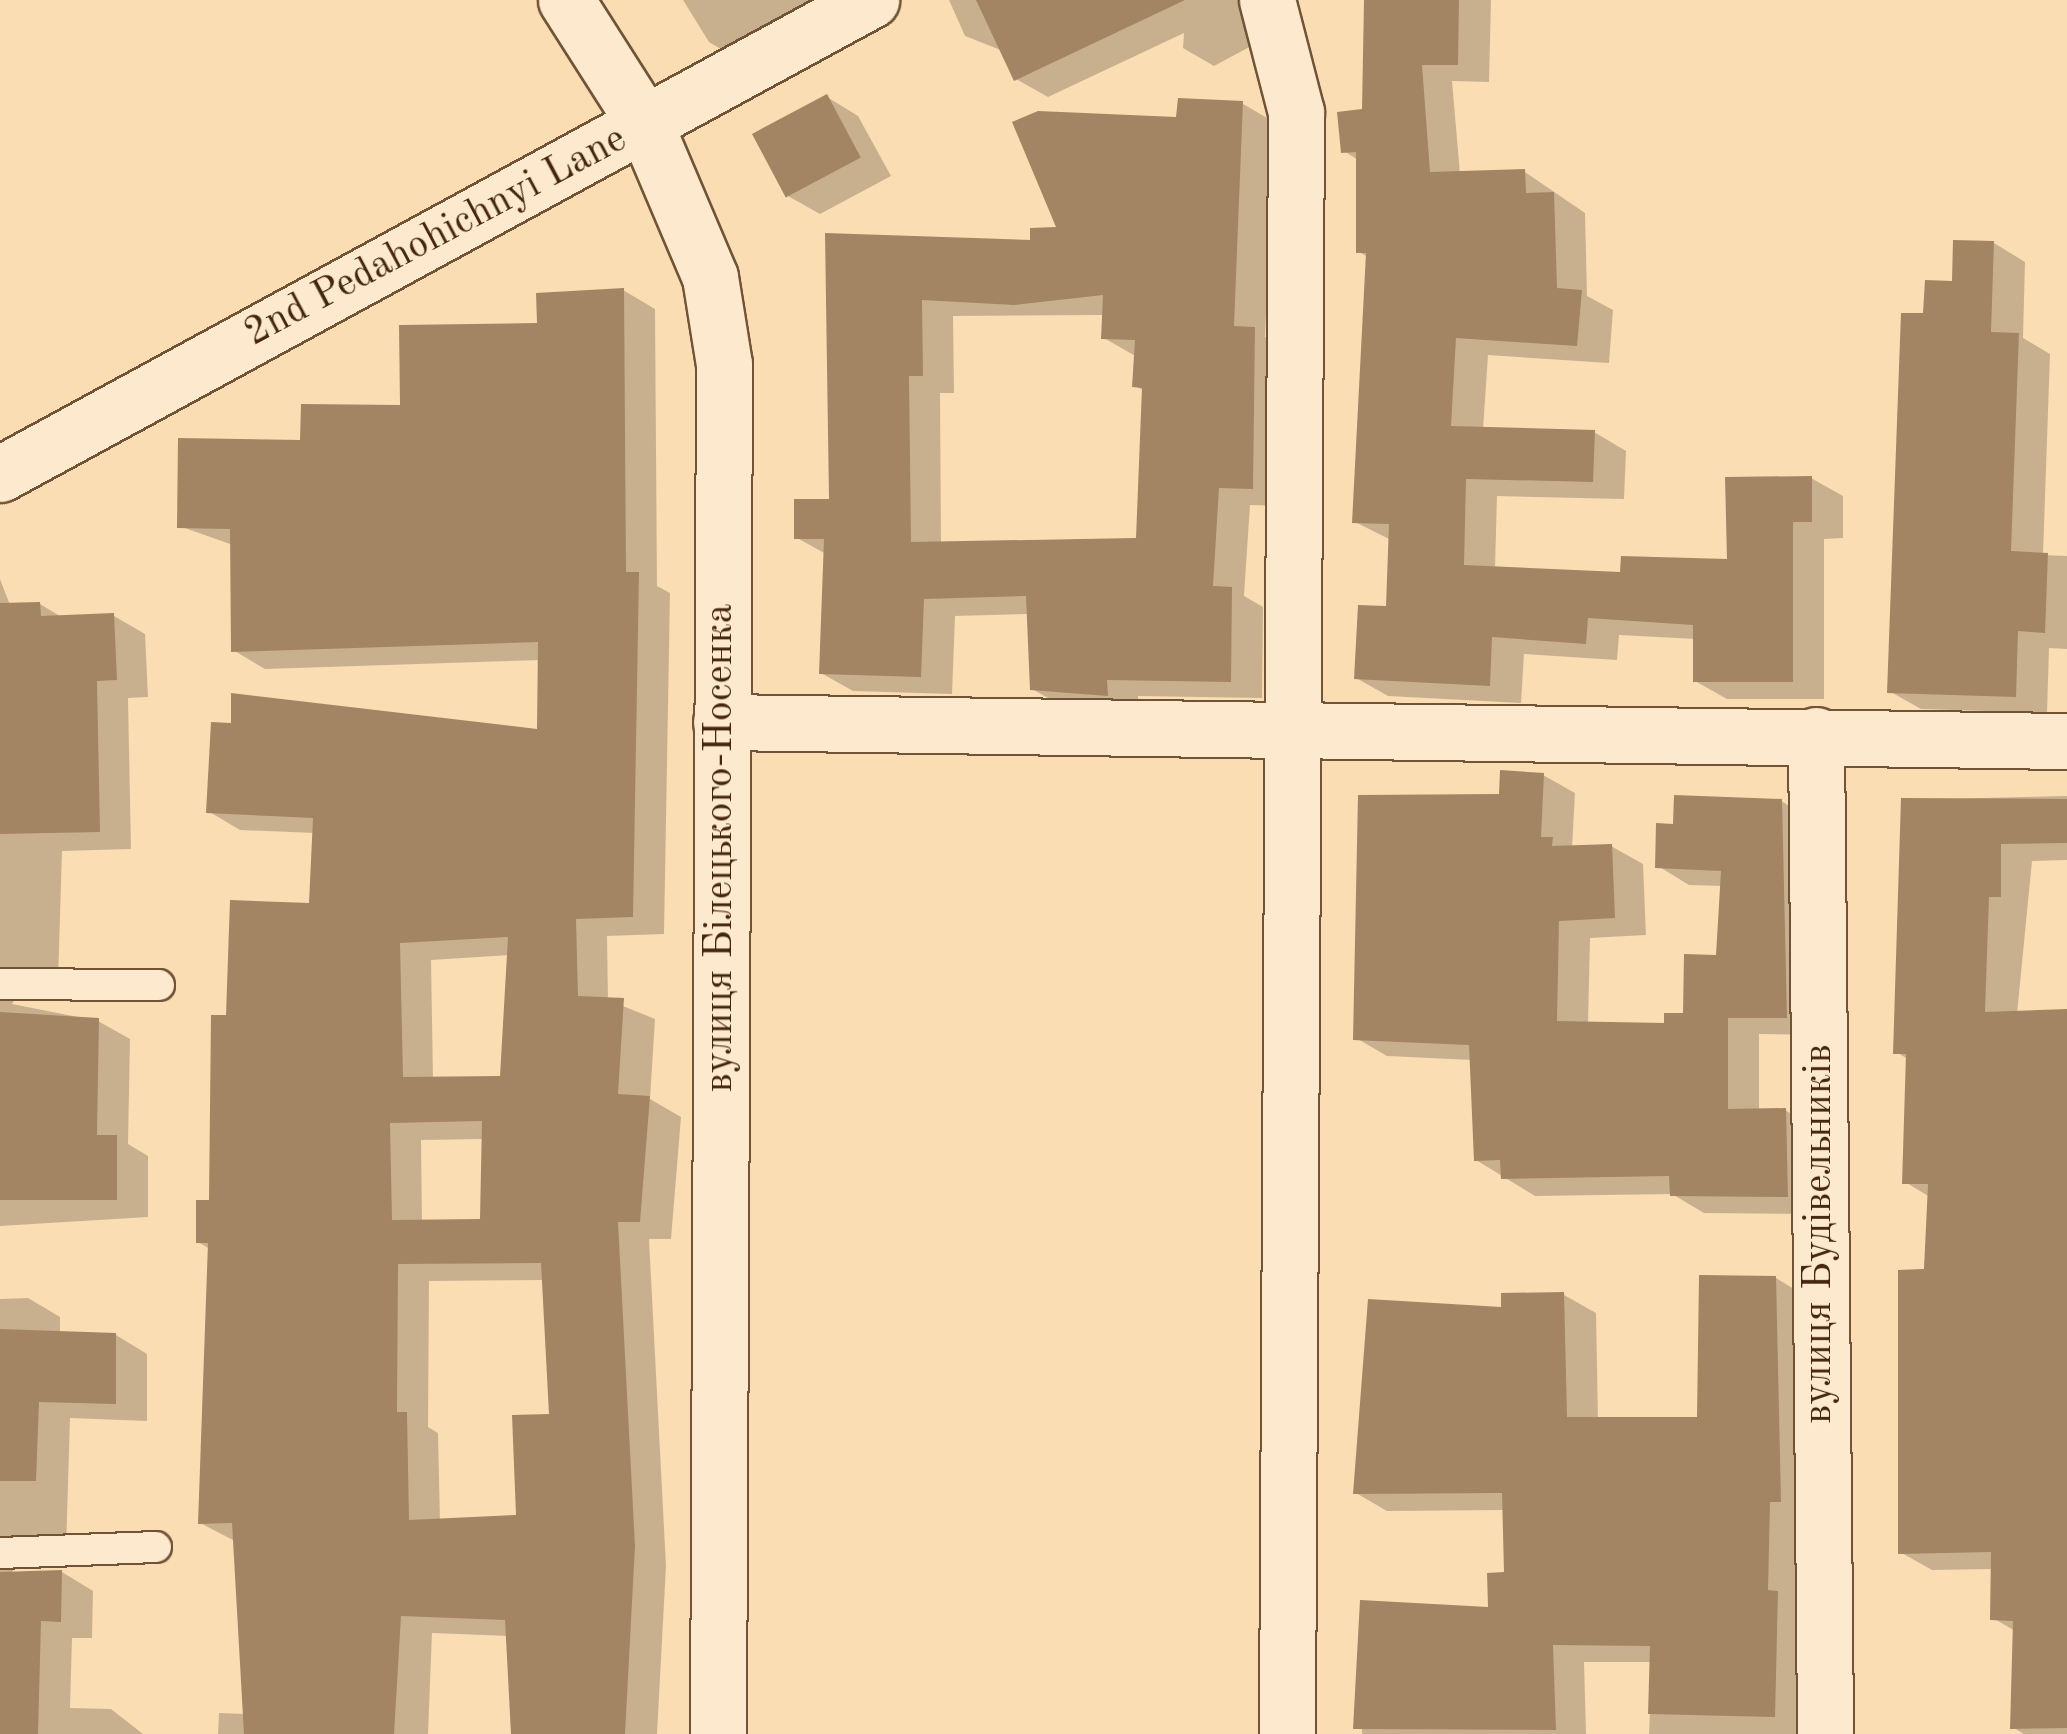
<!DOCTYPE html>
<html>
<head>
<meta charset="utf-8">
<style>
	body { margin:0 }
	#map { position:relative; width:2067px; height:1734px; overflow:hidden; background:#fbddb3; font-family:"Old Standard TT",serif }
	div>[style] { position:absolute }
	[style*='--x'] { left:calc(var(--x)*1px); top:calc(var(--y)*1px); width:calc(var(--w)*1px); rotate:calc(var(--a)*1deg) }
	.shadow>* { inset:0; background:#0003 }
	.building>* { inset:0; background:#a38563; transform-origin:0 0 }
	.roads { filter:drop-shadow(2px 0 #715436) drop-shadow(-2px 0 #715436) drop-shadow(0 2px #715436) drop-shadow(0 -2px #715436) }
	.service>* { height:30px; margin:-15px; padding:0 15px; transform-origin:15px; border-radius:15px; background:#fce9ce }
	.minor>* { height:55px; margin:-27.5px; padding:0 27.5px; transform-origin:27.5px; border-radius:27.5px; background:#fce9ce }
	span { translate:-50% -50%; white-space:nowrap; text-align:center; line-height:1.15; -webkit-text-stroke:10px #fce9ce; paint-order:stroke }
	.street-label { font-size:40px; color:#43260c }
</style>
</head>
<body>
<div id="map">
	<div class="shadow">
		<i style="clip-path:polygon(683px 0,808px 0,814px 8px,741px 61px,709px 42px)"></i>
		<i style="clip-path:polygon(949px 0,1266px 0,1270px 36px,1214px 66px,1183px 48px,1184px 33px,1048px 97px,1016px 79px,1003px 51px,965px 36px)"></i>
		<i style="clip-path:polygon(1367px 0,1491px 0,1489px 82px,1452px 81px,1460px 174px,1525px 172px,1585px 213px,1587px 296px,1613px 310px,1609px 363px,1488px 355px,1483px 430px,1594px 432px,1626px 451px,1624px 499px,1497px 496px,1495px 569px,1623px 575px,1729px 562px,1811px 478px,1843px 496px,1843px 538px,1824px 539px,1824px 699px,1727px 699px,1695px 681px,1696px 639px,1619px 635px,1617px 660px,1524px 654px,1521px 703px,1388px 696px,1356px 678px,1388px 609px,1391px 540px,1355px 522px,1368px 257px,1359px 252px,1358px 160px,1344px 151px,1364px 112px)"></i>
		<i style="clip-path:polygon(827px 97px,858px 116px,891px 176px,820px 214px,788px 196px)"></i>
		<i style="clip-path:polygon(evenodd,1243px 104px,1274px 122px,1265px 337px,1286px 348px,1284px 506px,1250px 505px,1244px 596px,1263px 607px,1262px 698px,1138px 696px,1139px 713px,1064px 707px,1032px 689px,1029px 614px,955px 616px,952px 694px,853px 691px,821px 673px,826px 554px,797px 538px,832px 501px,827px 236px,1033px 242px,1060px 229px,1179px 120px,1243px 104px,1104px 315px,1104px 338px,1137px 357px,1135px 386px,1145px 391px,1138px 541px,941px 544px,940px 393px,954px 393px,953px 316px,1104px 315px)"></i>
		<i style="clip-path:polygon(1994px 243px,2025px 262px,2023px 338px,2050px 354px,2043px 555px,2067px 556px,2067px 649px,2049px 648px,2047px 713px,1921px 709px,1889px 691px,1926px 316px)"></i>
		<i style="clip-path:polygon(evenodd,623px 290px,655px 309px,657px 586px,670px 593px,664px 934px,607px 936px,608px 1000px,655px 1019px,650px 1099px,681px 1117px,671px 1239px,649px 1239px,666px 1566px,657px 1734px,514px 1734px,509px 1636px,432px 1633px,428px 1734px,218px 1734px,219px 1713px,245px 1714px,235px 1541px,200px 1523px,210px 1249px,198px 1242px,212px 1202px,228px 1018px,311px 906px,315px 833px,240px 830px,208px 811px,539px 731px,541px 660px,265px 669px,233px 650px,233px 545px,179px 526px,302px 443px,403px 407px,540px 325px,623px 290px,510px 955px,502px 1078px,433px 1079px,431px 960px,510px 955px,623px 290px,484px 1139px,482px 1221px,422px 1222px,421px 1140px,484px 1139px,623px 290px,544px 1280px,551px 1416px,519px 1517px,440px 1521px,438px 1433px,428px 1427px,429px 1281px,544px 1280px)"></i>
		<i style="clip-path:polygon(0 579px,10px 605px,40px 604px,63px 618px,114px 616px,145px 634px,148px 697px,128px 698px,131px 849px,62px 851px,58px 982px,24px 984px,12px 1004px,98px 1021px,130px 1039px,128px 1144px,148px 1156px,148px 1217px,0 1226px)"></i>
		<i style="clip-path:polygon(1543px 775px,1575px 793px,1572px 848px,1611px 846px,1643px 864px,1646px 935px,1590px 938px,1588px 1024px,1666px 1025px,1686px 1016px,1719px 957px,1722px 886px,1689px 885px,1658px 866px,1675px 827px,1781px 801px,1813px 820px,1818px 1035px,1759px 1034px,1759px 1111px,1785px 1110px,1817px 1129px,1819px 1214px,1704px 1213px,1672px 1194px,1535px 1196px,1476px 1160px,1472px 1060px,1387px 1056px,1356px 1038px,1501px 796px)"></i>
		<i style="clip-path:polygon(2067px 796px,2067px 860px,2032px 861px,2017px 1014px,2067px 1012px,2067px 1734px,2024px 1734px,2012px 1727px,2015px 1631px,1993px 1618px,1993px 1569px,1932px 1570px,1900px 1552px,1930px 1197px,1905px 1182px,1908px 1059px,1896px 1052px,1903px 800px)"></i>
		<i style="clip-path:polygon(1776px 1278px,1807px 1297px,1802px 1734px,1649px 1734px,1652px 1662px,1584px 1662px,1586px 1734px,1362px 1734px,1362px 1602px,1491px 1610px,1507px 1575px,1505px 1510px,1387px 1511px,1356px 1493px,1503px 1310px,1564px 1295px,1596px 1313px,1598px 1420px,1699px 1420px)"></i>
		<i style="clip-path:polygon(28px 1298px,60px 1317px,60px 1334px,116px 1335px,147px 1354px,147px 1421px,70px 1418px,66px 1550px,23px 1554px,11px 1574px,62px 1572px,93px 1591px,92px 1638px,72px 1638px,70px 1708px,111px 1709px,143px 1734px,0 1734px,0 1299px)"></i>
	</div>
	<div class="building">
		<i style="clip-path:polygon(976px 0,1185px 0,1014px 81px)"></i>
		<i style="clip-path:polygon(1364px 0,1459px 0,1458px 65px,1422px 65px,1430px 172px,1525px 169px,1526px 193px,1554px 192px,1557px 288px,1582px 290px,1577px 346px,1456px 338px,1451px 426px,1595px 430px,1593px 482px,1466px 479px,1464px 565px,1620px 572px,1621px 556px,1727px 559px,1725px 477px,1812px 476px,1812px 522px,1793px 522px,1793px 682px,1693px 682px,1693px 625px,1588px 618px,1586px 644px,1492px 637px,1490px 686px,1354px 679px,1358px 605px,1386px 606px,1389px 524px,1352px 523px,1366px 253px,1356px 253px,1356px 152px,1341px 153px,1337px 112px,1362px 109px)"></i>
		<i style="left:827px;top:94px;width:72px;height:85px;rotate:62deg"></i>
		<i style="clip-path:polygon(evenodd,1178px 98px,1243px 101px,1234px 326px,1255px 327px,1253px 489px,1219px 488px,1213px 586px,1232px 587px,1231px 682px,1107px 680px,1108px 696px,1030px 690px,1026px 596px,924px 599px,921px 677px,819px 674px,824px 539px,794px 539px,794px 499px,829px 499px,825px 233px,1030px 240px,1030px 228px,1056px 227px,1012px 122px,1038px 111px,1176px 117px,1178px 98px,1103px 295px,1101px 339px,1135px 340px,1132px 387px,1142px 388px,1136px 538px,911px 542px,909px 376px,923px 376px,922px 300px,1014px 305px,1103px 295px)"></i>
		<i style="clip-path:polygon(1953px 240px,1994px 241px,1991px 332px,2019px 333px,2011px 551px,2048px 553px,2045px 633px,2018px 631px,2016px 697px,1887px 693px,1901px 313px,1923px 313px,1925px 280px,1952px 281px)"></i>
		<i style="clip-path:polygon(evenodd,624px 288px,626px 572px,639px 572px,633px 917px,576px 919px,578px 996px,624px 998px,618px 1094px,650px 1096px,640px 1222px,618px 1222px,635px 1546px,625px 1734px,511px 1734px,505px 1620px,401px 1616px,394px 1734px,244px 1734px,232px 1523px,198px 1524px,208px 1243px,196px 1243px,196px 1200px,209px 1200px,211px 1015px,226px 1015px,230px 900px,309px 903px,313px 818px,206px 813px,211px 722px,231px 723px,231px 693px,537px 729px,538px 642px,231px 652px,230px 529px,177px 528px,178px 438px,300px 440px,301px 404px,400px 405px,399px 325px,537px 323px,536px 293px,624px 288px,508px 937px,500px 1076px,403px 1077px,400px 943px,508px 937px,624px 288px,482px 1121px,480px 1219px,392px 1220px,390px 1123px,482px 1121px,624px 288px,541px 1263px,549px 1414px,512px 1415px,516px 1515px,409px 1520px,407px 1412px,397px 1412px,398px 1264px,541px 1263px)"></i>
		<i style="clip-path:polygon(40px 602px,41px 616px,114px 613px,117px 680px,97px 681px,100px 832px,0 834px,0 603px)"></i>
		<i style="clip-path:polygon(1500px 770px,1544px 773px,1541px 837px,1553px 837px,1552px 846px,1612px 844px,1615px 918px,1559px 921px,1557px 1021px,1664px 1023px,1664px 1013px,1683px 1013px,1684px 954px,1716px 955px,1721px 871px,1655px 868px,1656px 823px,1673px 824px,1674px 795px,1782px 799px,1787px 1018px,1728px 1018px,1728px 1109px,1786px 1108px,1788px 1197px,1670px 1196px,1669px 1176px,1501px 1179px,1500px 1160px,1474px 1161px,1469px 1045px,1353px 1040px,1358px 795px,1499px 794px)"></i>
		<i style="clip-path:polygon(1901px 798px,2067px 799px,2067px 843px,2001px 844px,2001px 897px,1989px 897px,1985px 1012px,2067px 1009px,2067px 1728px,2010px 1729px,2013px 1621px,1990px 1620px,1991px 1552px,1898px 1554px,1898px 1270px,1924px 1269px,1928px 1184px,1902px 1184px,1906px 1054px,1893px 1054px)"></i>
		<i style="clip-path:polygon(0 1012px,99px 1018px,97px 1135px,117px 1135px,117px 1200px,0 1200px)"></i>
		<i style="clip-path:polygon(1699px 1275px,1776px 1276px,1781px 1502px,1770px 1502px,1768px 1590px,1778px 1591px,1775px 1717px,1648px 1714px,1650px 1646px,1553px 1645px,1556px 1730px,1353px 1729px,1360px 1600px,1488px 1607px,1487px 1573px,1504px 1572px,1502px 1493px,1353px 1494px,1368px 1299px,1501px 1307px,1501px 1293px,1564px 1292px,1567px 1417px,1697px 1417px)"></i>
		<i style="clip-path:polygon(0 1329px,116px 1333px,116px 1404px,39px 1402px,36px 1481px,0 1481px)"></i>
		<i style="clip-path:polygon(62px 1570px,61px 1622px,41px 1621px,38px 1734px,0 1734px,0 1572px)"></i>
	</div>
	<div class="roads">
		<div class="service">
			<i style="--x:0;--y:984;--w:159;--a:0.4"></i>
			<i style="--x:0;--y:1553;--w:156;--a:-2.2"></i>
		</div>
		<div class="minor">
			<i style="--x:566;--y:0;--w:147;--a:57.5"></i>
			<i style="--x:645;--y:124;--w:166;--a:67"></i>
			<i style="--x:710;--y:277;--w:88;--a:80.9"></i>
			<i style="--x:724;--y:364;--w:1370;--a:90.25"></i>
			<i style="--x:1267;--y:0;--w:116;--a:75.5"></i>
			<i style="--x:1296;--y:112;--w:1622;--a:90.32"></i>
			<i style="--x:0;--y:474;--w:992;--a:-28.56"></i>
			<i style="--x:721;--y:722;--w:1346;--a:0.81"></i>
			<i style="--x:1816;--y:735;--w:999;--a:89.48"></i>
		</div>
	</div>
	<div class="street-label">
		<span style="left:436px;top:237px;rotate:-28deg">2nd Pedahohichnyi Lane</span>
		<span style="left:721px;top:848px;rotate:-90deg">вулиця Білецького-Носенка</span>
		<span style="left:1820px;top:1234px;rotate:-90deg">вулиця Будівельників</span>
	</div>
</div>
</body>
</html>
